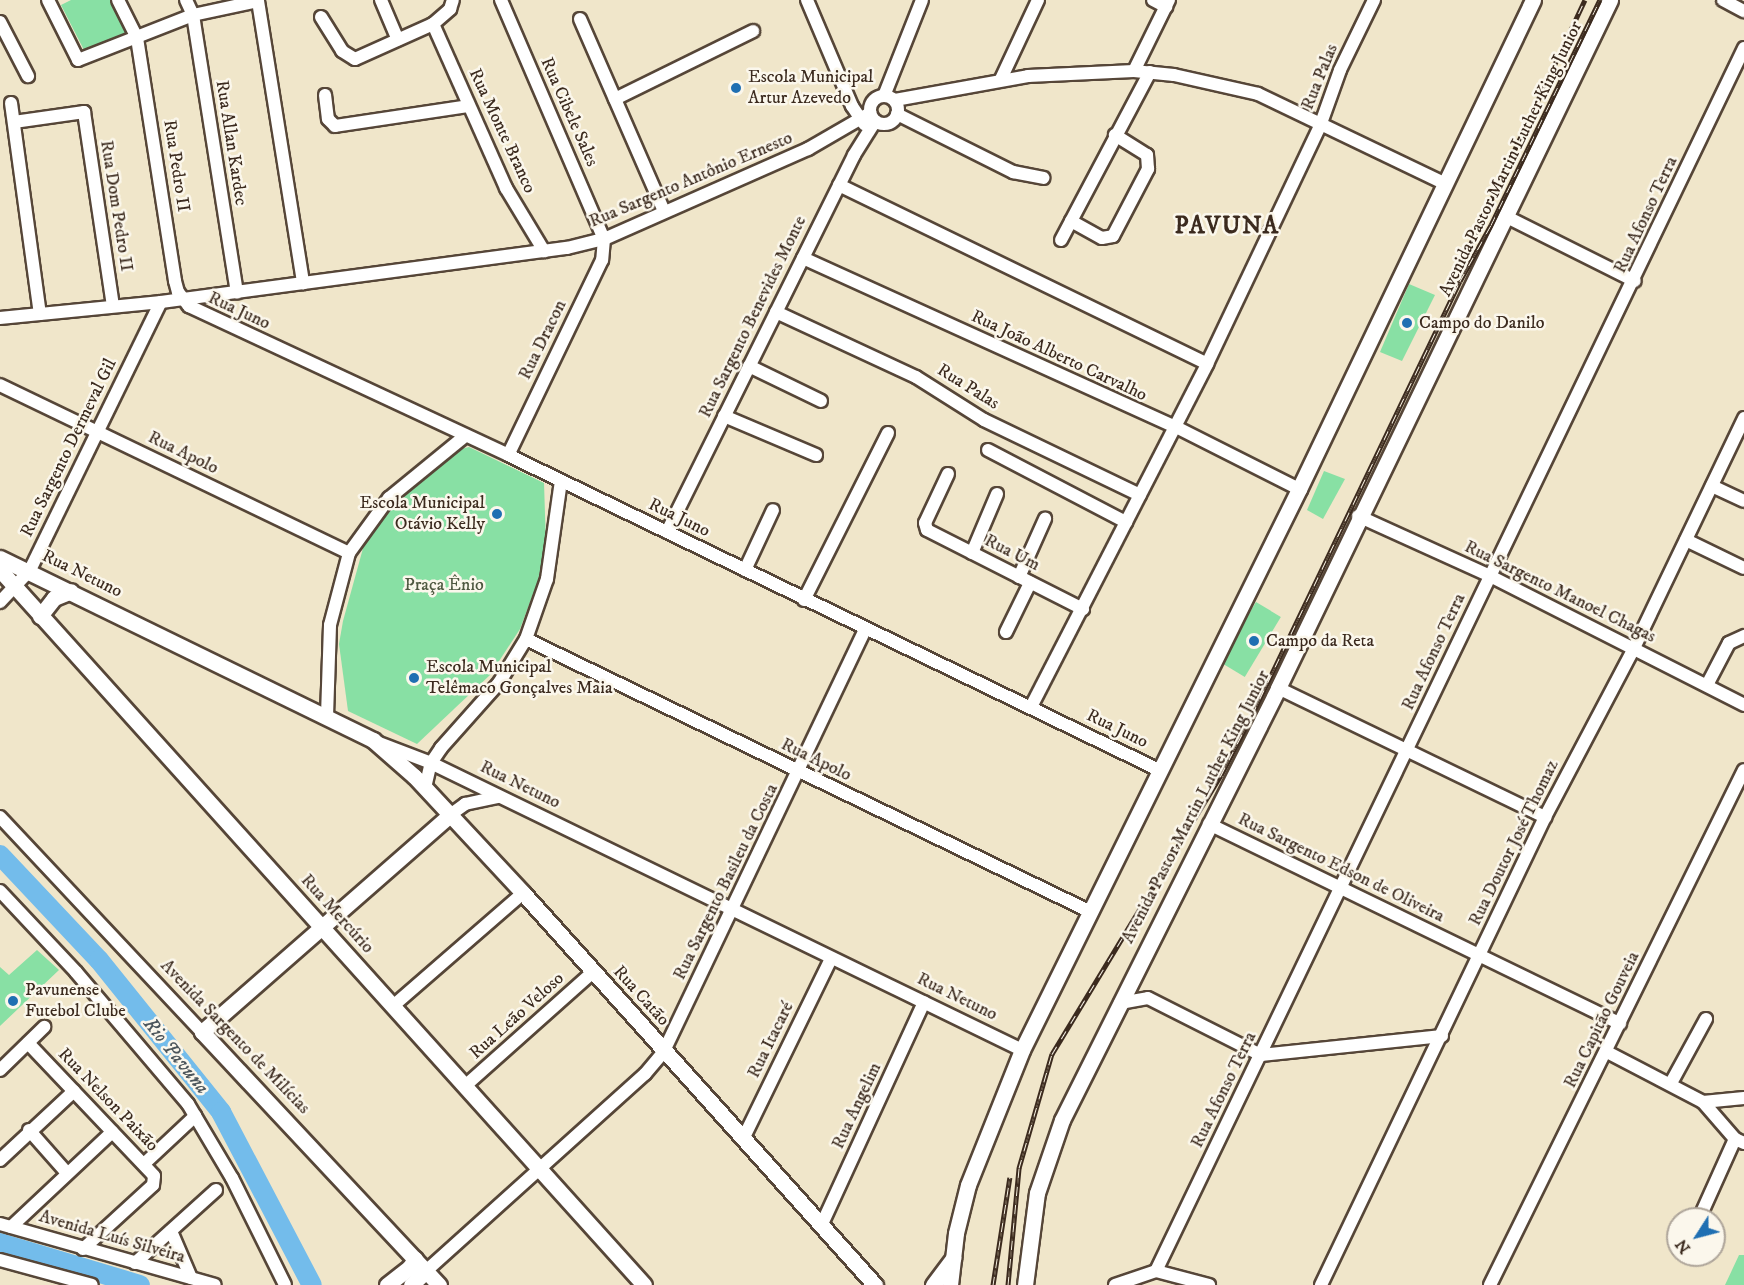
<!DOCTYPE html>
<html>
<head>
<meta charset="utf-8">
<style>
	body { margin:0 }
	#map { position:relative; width:1744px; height:1285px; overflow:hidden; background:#f0e6ca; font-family:"IM FELL DW Pica",serif }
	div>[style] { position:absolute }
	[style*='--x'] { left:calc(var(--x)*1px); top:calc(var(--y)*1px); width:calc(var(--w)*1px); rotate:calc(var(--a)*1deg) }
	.green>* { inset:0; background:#88e0a4; transform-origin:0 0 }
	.river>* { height:20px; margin:-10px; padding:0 10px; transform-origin:10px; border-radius:10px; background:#73bceb }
	.roads { filter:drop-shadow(2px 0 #564638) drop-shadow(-2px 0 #564638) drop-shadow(0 2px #564638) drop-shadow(0 -2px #564638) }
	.minor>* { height:12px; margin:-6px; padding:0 6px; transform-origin:6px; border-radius:6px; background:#fff }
	.minor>.ring { margin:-6px; padding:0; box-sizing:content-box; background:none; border:12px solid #fff; border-radius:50% }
	.major>* { height:15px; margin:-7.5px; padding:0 7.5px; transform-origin:7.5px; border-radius:7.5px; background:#fff }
	.rail>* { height:5px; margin-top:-2.5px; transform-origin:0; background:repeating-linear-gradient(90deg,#fbf7ec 0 9px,#3b2a1e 0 18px); box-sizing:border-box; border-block:2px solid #3b2a1e }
	.dots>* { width:16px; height:16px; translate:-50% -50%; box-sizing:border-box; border:3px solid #fbf7ec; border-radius:50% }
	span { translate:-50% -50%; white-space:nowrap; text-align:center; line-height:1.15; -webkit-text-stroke:5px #fbf7ec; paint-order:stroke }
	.street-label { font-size:18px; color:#3b2a1e }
	.poi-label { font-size:18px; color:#3b2a1e }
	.left { translate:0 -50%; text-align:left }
	.right { translate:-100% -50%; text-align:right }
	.park-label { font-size:18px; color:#4e5840 }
	.water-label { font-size:20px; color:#4c565c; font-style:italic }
	.district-label { font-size:24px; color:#3b2a1e; font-weight:700; letter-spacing:1.5px }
	.north { position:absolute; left:1666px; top:1207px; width:60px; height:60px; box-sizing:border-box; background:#fbf7ec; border:2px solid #aea59a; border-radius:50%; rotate:234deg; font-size:16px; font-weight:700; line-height:24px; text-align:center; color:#3b2a1e }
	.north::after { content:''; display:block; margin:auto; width:21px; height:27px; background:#1f6fb2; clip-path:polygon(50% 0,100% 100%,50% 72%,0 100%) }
</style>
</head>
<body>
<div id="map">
	<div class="green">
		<i style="clip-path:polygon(71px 0,110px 0,128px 33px,85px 52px,61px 5px)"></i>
		<i style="clip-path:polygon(1409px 284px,1435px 295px,1402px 361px,1380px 352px)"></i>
		<i style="clip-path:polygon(469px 447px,544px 483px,546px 545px,538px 581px,520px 629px,490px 675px,417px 744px,348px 711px,339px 644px,343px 621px,365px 541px,403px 495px,453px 451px)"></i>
		<i style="clip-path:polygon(1324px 471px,1345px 479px,1323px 519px,1307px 510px)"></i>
		<i style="left:1256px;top:602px;width:29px;height:70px;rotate:31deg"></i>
		<i style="clip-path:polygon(37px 950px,59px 970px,0 1026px,0 967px,9px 975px)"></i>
		<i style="clip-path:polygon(1739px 1255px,1744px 1255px,1744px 1285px,1725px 1285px)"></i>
	</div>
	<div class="river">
		<i style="--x:0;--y:855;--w:144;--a:46.7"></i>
		<i style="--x:99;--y:960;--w:195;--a:51.2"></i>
		<i style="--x:221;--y:1112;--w:195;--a:62.3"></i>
		<i style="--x:0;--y:1243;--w:146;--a:16.7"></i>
	</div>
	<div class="roads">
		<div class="minor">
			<i style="--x:48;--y:0;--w:67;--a:63.4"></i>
			<i style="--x:78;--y:60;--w:123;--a:-21.4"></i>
			<i style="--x:193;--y:15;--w:66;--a:-12.2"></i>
			<i style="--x:258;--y:1;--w:286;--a:80.9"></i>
			<i style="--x:118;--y:0;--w:42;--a:63.4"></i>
			<i style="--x:137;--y:38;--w:246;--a:81.1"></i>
			<i style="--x:175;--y:281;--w:11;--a:75"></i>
			<i style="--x:178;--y:292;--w:18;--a:52"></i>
			<i style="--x:189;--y:306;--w:352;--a:25"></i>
			<i style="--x:508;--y:455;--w:725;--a:25.82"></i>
			<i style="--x:186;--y:0;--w:17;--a:65"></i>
			<i style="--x:193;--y:15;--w:281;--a:81"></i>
			<i style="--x:381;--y:0;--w:43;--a:67"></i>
			<i style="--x:501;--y:0;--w:260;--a:66.7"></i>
			<i style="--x:604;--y:239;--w:21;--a:95"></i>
			<i style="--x:602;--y:260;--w:216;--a:115.7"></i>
			<i style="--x:807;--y:0;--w:115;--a:67"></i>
			<i style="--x:852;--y:106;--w:22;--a:56"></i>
			<i style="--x:1153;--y:0;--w:15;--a:28"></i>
			<i style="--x:1723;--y:0;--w:24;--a:28"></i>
			<i style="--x:321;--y:17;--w:40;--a:58"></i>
			<i style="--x:342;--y:51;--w:15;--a:32"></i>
			<i style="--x:355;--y:59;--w:85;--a:-24.2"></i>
			<i style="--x:433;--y:24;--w:23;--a:-41"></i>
			<i style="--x:450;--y:9;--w:9;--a:-72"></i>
			<i style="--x:580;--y:19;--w:210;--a:66.4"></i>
			<i style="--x:0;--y:22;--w:61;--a:62.6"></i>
			<i style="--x:433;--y:24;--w:180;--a:66"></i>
			<i style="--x:506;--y:188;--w:74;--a:58.9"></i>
			<i style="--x:1134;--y:71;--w:79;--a:-63.8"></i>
			<i style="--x:1001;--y:79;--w:87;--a:-64.9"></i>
			<i style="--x:325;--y:95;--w:24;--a:83"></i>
			<i style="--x:328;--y:119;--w:10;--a:45"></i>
			<i style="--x:335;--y:126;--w:135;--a:-8.5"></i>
			<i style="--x:884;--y:96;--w:103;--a:-68.4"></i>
			<i class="ring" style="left:870px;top:96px;width:16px;height:16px"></i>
			<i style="--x:615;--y:99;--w:154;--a:-26.2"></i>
			<i style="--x:895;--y:100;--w:135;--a:-10.2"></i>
			<i style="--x:1028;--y:76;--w:106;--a:-2.7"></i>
			<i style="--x:1134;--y:71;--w:40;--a:5.7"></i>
			<i style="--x:1174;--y:75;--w:86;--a:12.7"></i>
			<i style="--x:1258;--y:94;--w:208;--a:25.6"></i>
			<i style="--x:11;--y:103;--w:213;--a:82.2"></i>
			<i style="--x:897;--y:114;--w:130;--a:26.6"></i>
			<i style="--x:1013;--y:172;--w:31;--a:11"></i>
			<i style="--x:14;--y:122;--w:71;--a:-8.1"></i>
			<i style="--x:84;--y:112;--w:195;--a:81.5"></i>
			<i style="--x:839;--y:185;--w:409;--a:25.9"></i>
			<i style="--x:1505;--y:216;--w:145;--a:26.6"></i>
			<i style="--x:1071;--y:221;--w:35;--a:29"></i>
			<i style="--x:1102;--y:238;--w:11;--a:-10"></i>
			<i style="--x:1113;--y:236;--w:76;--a:-62.4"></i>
			<i style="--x:1148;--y:169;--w:14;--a:-94"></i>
			<i style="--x:1147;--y:155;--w:38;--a:-148"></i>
			<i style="--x:1061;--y:240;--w:190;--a:-62.1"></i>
			<i style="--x:803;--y:258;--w:409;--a:24.4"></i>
			<i style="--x:1176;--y:427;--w:138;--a:26.8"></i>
			<i style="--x:776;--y:312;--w:154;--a:24.9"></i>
			<i style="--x:916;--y:377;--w:80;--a:32.3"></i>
			<i style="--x:984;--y:420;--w:173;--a:25.7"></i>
			<i style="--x:0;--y:318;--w:162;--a:-5.7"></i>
			<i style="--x:161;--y:302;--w:410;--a:-7.6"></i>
			<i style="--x:567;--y:248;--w:38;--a:-14"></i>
			<i style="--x:604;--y:239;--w:223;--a:-23.8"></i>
			<i style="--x:808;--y:149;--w:72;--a:-30.1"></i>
			<i style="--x:749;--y:366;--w:80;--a:25.9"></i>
			<i style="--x:0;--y:385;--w:387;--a:25.7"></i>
			<i style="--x:724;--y:416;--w:100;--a:23"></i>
			<i style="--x:988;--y:450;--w:156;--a:27.6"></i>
			<i style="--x:948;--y:474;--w:54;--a:115.1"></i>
			<i style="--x:925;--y:523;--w:7;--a:74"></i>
			<i style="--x:927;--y:530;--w:175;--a:26.9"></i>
			<i style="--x:1712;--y:486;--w:35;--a:25"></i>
			<i style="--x:1358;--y:516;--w:145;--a:24.4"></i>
			<i style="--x:1490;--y:576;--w:285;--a:26.9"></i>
			<i style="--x:667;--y:532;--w:421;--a:-63.6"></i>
			<i style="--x:854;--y:155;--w:40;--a:-58"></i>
			<i style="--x:1686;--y:540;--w:64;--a:25.8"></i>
			<i style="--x:972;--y:553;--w:64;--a:-67"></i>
			<i style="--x:745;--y:570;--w:66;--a:-65"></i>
			<i style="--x:1019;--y:577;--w:64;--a:-65.9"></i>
			<i style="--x:804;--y:600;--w:187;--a:-63.3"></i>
			<i style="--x:0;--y:602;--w:44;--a:-46.8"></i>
			<i style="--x:30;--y:570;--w:298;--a:-64"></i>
			<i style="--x:1006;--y:632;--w:55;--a:-63.9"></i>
			<i style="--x:526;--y:639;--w:627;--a:25.79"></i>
			<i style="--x:1707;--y:685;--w:47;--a:-62.4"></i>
			<i style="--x:1729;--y:643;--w:17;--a:-25"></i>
			<i style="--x:1278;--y:688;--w:297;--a:25.8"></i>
			<i style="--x:1031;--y:707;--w:386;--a:-62.8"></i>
			<i style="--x:1207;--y:364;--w:263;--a:-64.6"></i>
			<i style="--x:1320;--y:126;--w:59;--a:-70.3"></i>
			<i style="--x:1340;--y:70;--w:78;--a:-64.1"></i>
			<i style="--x:327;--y:716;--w:91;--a:-88.1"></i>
			<i style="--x:330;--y:625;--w:74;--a:-75.2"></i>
			<i style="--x:349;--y:553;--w:68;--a:-54"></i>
			<i style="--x:389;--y:498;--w:98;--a:-39.2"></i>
			<i style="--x:379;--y:743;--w:56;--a:21"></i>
			<i style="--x:431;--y:763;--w:657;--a:25.9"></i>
			<i style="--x:425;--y:788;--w:26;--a:-77"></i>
			<i style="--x:431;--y:763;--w:18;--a:-56"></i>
			<i style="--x:441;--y:748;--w:87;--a:-48.3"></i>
			<i style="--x:499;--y:683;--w:52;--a:-58.5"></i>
			<i style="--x:526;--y:639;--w:64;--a:-70.7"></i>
			<i style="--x:547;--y:579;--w:99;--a:-81.9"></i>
			<i style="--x:450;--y:815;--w:19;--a:-36"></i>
			<i style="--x:465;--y:804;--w:34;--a:-12"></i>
			<i style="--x:0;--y:817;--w:295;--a:46.8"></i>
			<i style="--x:1209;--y:824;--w:457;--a:25.9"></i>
			<i style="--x:0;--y:891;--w:111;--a:46.8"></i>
			<i style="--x:76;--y:972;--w:173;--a:49.7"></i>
			<i style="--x:188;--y:1104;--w:86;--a:59.3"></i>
			<i style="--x:232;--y:1178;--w:119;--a:63.6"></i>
			<i style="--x:1120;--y:1003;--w:28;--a:-10"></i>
			<i style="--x:1148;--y:998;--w:127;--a:26.8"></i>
			<i style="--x:1261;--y:1055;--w:182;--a:-6"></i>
			<i style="--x:393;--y:1006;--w:172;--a:-41"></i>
			<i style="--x:28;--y:1043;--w:183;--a:46.5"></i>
			<i style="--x:154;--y:1176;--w:9;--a:96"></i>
			<i style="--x:153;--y:1185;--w:95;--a:137.6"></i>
			<i style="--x:1607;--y:1052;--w:108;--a:27.5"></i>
			<i style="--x:1703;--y:1102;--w:49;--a:49.1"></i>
			<i style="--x:1735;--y:1139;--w:10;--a:24"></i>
			<i style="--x:0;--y:1070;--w:62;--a:-44.3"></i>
			<i style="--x:1671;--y:1083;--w:73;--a:-61.3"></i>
			<i style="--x:465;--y:1086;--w:171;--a:-41.7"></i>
			<i style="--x:1703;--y:1102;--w:41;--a:-5.6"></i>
			<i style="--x:29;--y:1130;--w:57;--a:48.5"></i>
			<i style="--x:744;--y:1137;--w:198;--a:-64"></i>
			<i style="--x:0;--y:1160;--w:101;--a:-43"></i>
			<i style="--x:145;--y:1163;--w:69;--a:-43.2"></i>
			<i style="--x:1699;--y:1219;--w:88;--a:-65.8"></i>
			<i style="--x:0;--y:1224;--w:223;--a:15.8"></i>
			<i style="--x:822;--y:1224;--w:244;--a:-65.3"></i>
			<i style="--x:11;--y:1227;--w:139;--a:-43.2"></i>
			<i style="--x:171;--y:1231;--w:51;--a:66.9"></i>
			<i style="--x:0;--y:1260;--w:95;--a:15.2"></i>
			<i style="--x:135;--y:1263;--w:109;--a:-42"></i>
			<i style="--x:426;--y:1271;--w:295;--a:-42"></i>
			<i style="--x:645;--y:1074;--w:30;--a:-50"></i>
			<i style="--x:664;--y:1051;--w:467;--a:-64.5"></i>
			<i style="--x:1156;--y:1271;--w:1357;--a:-64.32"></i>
			<i style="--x:1115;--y:1285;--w:43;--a:-18.9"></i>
			<i style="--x:1156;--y:1271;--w:55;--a:14.8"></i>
			<i style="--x:1321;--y:1285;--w:519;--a:-64.42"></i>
			<i style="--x:1545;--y:817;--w:191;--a:-62.2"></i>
			<i style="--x:1634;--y:648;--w:255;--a:-64.4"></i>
			<i style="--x:1490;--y:1285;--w:574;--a:-63.75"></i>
		</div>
		<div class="major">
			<i style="--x:0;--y:558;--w:415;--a:26"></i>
			<i style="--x:373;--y:740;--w:55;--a:41.3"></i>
			<i style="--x:414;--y:776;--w:160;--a:47"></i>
			<i style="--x:523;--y:893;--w:527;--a:48.08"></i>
			<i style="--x:0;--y:570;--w:962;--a:47.99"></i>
			<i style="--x:40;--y:616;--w:23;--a:-52"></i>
			<i style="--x:54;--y:598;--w:18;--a:-22"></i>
			<i style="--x:387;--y:1285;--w:28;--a:-38"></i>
			<i style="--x:409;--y:1268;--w:11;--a:-56"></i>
			<i style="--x:411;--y:1285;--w:21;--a:-43"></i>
			<i style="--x:439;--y:1285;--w:347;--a:-133.1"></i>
			<i style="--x:202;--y:1032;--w:330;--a:-41.2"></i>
			<i style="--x:933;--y:1285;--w:34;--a:-53"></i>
			<i style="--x:950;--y:1285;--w:52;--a:-83.4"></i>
			<i style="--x:956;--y:1233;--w:49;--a:-76"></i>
			<i style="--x:968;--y:1185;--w:145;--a:-68.2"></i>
			<i style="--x:1022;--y:1050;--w:626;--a:-63.72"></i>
			<i style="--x:1299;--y:489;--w:542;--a:-64.43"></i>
			<i style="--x:1025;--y:1285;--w:93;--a:-82.6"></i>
			<i style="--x:1037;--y:1193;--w:77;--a:-71.1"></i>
			<i style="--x:1062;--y:1120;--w:483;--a:-63.4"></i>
			<i style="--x:1278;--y:688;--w:764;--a:-64.24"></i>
		</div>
	</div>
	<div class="rail">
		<i style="--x:1464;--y:258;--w:285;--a:-64.9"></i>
		<i style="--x:993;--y:1285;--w:109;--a:-81.1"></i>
		<i style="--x:1008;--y:1285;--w:118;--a:-84.6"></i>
		<i style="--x:1019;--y:1168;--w:119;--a:-73.9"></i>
		<i style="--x:1052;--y:1054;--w:326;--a:-58.8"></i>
		<i style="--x:1221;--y:775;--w:68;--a:-62.7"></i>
		<i style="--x:1252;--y:715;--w:481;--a:-64.4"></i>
		<i style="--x:1460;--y:281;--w:64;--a:-61"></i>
		<i style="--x:1491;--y:225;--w:250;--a:-64.2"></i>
	</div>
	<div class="dots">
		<i style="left:736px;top:88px;background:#1f6fb2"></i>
		<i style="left:1407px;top:323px;background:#1f6fb2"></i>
		<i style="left:497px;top:514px;background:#1f6fb2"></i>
		<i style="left:1254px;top:641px;background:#1f6fb2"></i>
		<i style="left:414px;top:678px;background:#1f6fb2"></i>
		<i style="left:13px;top:1001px;background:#1f6fb2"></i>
	</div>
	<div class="street-label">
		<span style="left:1320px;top:77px;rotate:-68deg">Rua Palas</span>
		<span style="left:569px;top:112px;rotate:66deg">Rua Cibele Sales</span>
		<span style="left:502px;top:131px;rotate:65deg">Rua Monte Branco</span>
		<span style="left:231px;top:143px;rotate:81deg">Rua Allan Kardec</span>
		<span style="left:1511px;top:159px;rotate:-64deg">Avenida Pastor Martin Luther King Junior</span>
		<span style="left:176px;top:166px;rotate:81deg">Rua Pedro II</span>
		<span style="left:691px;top:180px;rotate:-23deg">Rua Sargento Antônio Ernesto</span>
		<span style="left:116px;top:206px;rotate:81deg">Rua Dom Pedro II</span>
		<span style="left:1646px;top:215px;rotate:-65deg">Rua Afonso Terra</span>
		<span style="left:239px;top:311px;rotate:25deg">Rua Juno</span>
		<span style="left:753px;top:317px;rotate:-64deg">Rua Sargento Benevides Monte</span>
		<span style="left:543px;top:340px;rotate:-64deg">Rua Dracon</span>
		<span style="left:1059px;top:356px;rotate:25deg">Rua João Alberto Carvalho</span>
		<span style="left:968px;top:387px;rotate:32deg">Rua Palas</span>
		<span style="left:69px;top:448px;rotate:-64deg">Rua Sargento Dermeval Gil</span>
		<span style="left:183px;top:453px;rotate:26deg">Rua Apolo</span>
		<span style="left:679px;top:518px;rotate:26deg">Rua Juno</span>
		<span style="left:1012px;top:553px;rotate:27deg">Rua Um</span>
		<span style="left:82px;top:574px;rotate:26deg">Rua Netuno</span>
		<span style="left:1560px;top:592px;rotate:26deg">Rua Sargento Manoel Chagas</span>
		<span style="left:1434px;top:652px;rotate:-65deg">Rua Afonso Terra</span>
		<span style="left:1117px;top:729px;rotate:26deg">Rua Juno</span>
		<span style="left:816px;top:760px;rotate:26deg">Rua Apolo</span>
		<span style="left:520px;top:785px;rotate:26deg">Rua Netuno</span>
		<span style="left:1196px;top:807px;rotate:-63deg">Avenida Pastor Martin Luther King Junior</span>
		<span style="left:1514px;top:843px;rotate:-64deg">Rua Doutor José Thomaz</span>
		<span style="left:1341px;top:868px;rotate:26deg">Rua Sargento Edson de Oliveira</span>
		<span style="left:726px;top:882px;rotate:-64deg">Rua Sargento Basileu da Costa</span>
		<span style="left:337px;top:914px;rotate:48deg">Rua Mercúrio</span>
		<span style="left:641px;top:996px;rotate:48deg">Rua Catão</span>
		<span style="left:957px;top:997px;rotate:26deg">Rua Netuno</span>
		<span style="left:517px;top:1016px;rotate:-42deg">Rua Leão Veloso</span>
		<span style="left:1602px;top:1020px;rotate:-64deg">Rua Capitão Gouveia</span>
		<span style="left:235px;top:1037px;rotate:46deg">Avenida Sargento de Milícias</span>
		<span style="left:771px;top:1040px;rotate:-64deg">Rua Itacaré</span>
		<span style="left:1224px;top:1090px;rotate:-64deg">Rua Afonso Terra</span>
		<span style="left:108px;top:1100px;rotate:46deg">Rua Nelson Paixão</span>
		<span style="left:857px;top:1106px;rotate:-65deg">Rua Angelim</span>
		<span style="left:112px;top:1237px;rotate:16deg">Avenida Luís Silveira</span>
	</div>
	<div class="poi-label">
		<span class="left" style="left:748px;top:88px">Escola Municipal<br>Artur Azevedo</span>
		<span class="left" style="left:1419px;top:323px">Campo do Danilo</span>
		<span class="right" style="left:485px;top:514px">Escola Municipal<br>Otávio Kelly</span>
		<span class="left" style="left:1266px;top:641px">Campo da Reta</span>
		<span class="left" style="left:426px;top:678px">Escola Municipal<br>Telêmaco Gonçalves Maia</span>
		<span class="left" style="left:25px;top:1001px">Pavunense<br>Futebol Clube</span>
	</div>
	<div class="park-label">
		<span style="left:444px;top:585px">Praça Ênio</span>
	</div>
	<div class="water-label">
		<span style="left:176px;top:1056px;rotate:51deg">Rio Pavuna</span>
	</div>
	<div class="district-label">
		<span style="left:1227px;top:227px">PAVUNA</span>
	</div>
	<div class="north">N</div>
</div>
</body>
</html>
